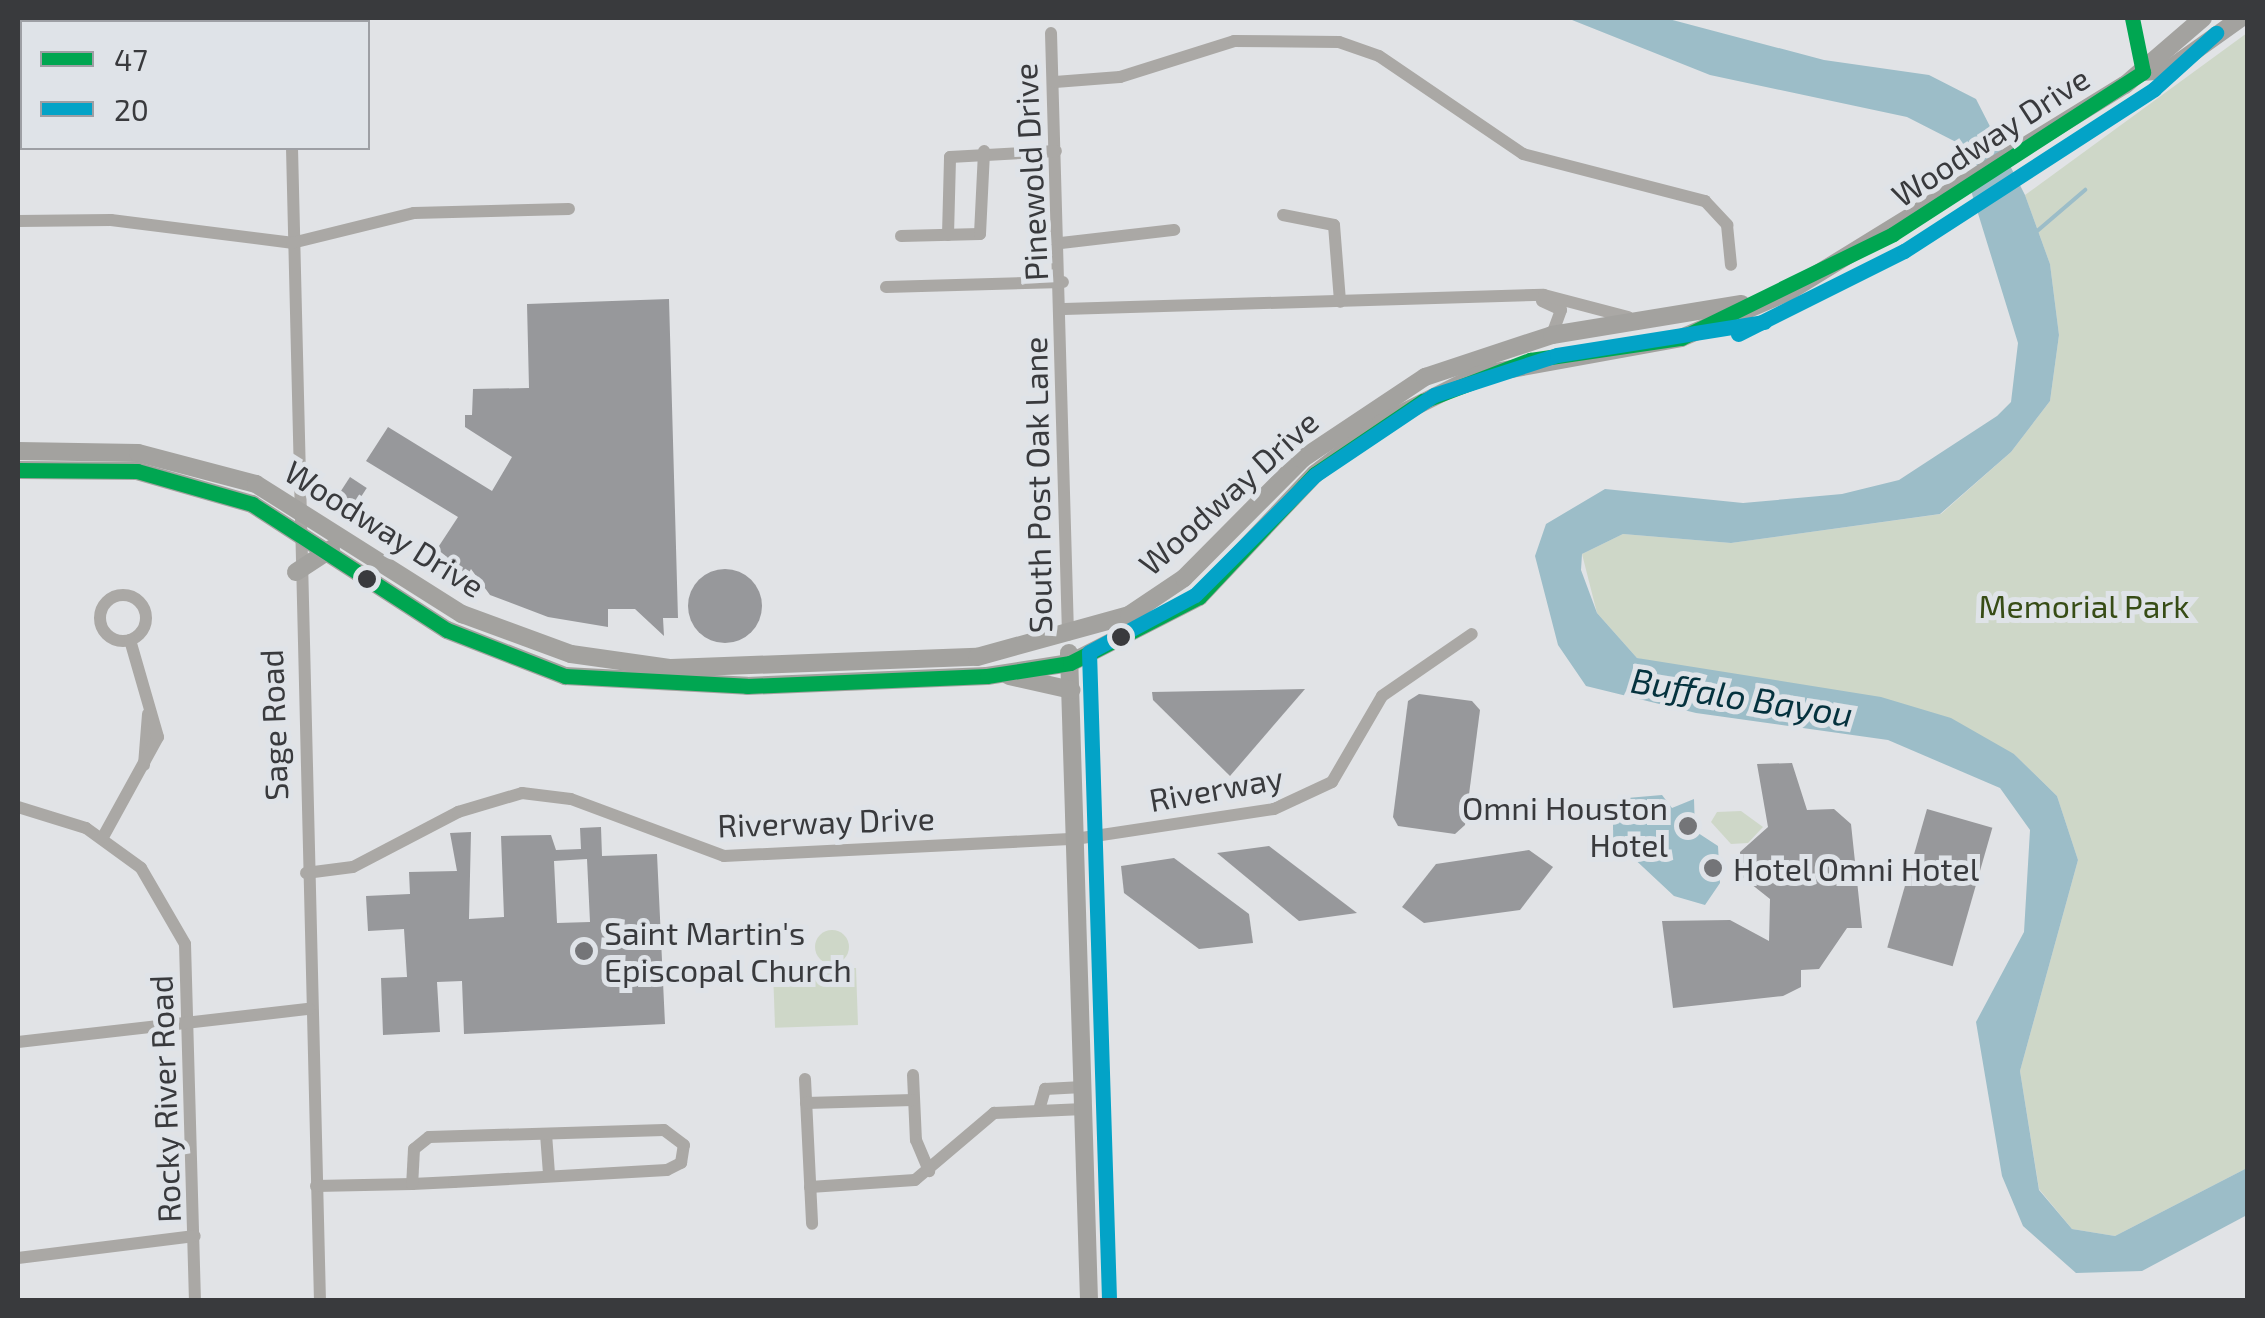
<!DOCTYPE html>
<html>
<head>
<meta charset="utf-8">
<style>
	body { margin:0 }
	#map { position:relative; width:2265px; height:1318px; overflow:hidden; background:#e1e3e6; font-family:"Exo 2",sans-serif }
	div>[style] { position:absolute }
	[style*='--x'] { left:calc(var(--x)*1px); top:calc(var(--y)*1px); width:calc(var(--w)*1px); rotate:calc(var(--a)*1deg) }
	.green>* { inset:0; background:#ced7c8; transform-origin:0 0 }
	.round { border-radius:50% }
	.water>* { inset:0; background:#9cbdc8 }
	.stream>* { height:4px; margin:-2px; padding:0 2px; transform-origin:2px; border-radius:2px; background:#9cbdc8 }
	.building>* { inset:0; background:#97989b; transform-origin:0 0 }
	.minor>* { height:12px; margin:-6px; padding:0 6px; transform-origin:6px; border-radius:6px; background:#aaa8a5 }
	.minor>.ring { margin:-6px; padding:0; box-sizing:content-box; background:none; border:12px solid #aaa8a5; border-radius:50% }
	.major>* { height:18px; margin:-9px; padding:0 9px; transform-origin:9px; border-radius:9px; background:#a3a29f }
	.bus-1>* { height:15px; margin:-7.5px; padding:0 7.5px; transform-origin:7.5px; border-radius:7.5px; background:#00a651 }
	.bus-2>* { height:15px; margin:-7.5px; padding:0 7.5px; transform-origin:7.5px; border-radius:7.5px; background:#03a3c7 }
	.dots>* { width:28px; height:28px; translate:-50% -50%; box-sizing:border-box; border:5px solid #dfe3e8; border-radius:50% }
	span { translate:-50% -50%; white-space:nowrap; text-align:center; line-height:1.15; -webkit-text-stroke:10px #dfe3e8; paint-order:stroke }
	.street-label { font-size:32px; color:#393a3d }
	.park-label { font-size:32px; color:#374c16 }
	.poi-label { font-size:32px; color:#393a3d }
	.right { translate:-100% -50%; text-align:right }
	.left { translate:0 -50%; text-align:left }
	.water-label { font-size:35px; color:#05323e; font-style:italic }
	.frame { position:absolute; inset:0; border:20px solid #393a3d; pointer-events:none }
	.legend { position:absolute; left:20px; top:20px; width:350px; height:130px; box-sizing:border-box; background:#dfe3e8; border:2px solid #9d9fa4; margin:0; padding:12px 18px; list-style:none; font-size:30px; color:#393a3d }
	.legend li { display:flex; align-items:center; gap:20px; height:50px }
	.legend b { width:50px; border:2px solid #9d9fa4 }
</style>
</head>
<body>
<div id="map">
	<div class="green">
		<i style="clip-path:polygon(2247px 33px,2247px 1168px,2115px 1236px,2072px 1229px,2039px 1189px,2020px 1071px,2078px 860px,2057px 796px,2014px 754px,1637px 658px,1597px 613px,1582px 554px,1623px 534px,1731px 543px,1941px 514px,2011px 452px,2050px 401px,2059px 335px,2050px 264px,2025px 195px)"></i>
		<i style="clip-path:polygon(1741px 811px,1763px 827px,1748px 843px,1731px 844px,1711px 822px,1717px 812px)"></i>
		<i class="round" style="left:815px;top:930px;width:34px;height:34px"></i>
		<i style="left:856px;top:968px;width:57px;height:83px;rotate:88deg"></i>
	</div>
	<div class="water">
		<i style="clip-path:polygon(1567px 18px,1665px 18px,1824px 60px,1929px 75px,1976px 99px,2025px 195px,2050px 264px,2059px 335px,2050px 401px,2011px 452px,1940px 514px,1731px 543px,1623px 534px,1582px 554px,1581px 570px,1597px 613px,1637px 658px,1881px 697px,1951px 718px,2014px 754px,2057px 796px,2078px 860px,2020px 1071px,2039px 1190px,2072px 1229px,2115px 1236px,2247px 1168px,2247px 1215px,2142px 1271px,2076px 1273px,2023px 1226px,2002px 1176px,1976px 1022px,2024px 932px,2030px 830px,2000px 788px,1888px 740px,1696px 713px,1586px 686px,1558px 645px,1535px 556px,1546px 524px,1605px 489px,1743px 503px,1842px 494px,1899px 480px,1997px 416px,2011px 402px,2018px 343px,1956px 142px,1907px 117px,1710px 75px)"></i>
		<i style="clip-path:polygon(1662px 795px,1672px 808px,1694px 799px,1695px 831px,1718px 846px,1720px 883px,1705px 905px,1674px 896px,1613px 839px,1613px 815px,1627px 798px)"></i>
	</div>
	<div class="stream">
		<i style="--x:2036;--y:232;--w:65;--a:-40.6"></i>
	</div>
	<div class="building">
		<i style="clip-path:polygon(669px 299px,678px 618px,663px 618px,664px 636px,635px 609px,608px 609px,608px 627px,548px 617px,490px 595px,471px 569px,466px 578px,441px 567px,447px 557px,437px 549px,458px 517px,366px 461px,388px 427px,492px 491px,512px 457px,465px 427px,465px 415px,472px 415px,473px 389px,529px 388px,527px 304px)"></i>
		<i style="left:350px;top:477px;width:20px;height:31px;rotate:33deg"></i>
		<i class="round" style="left:688px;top:569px;width:74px;height:74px"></i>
		<i style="clip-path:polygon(1305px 689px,1230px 776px,1153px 700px,1152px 692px)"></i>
		<i style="clip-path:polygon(1419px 694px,1472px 701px,1480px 710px,1465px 825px,1455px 834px,1398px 826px,1393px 817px,1408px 701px)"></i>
		<i style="clip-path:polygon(1792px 763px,1807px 810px,1834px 809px,1851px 824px,1862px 928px,1847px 928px,1819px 969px,1801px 970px,1801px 987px,1783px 996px,1673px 1008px,1662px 921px,1730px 920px,1769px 941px,1770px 899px,1741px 876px,1740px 852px,1768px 827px,1757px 764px)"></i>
		<i style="left:1927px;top:809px;width:68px;height:144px;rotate:16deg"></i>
		<i style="clip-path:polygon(evenodd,601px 827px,602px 856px,657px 854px,665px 1024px,464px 1034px,462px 981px,437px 982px,440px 1032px,383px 1035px,381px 978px,407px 977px,404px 929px,368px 931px,366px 896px,410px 894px,409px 872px,457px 871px,450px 833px,471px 832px,469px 919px,504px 917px,501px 836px,551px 835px,556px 850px,581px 849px,580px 828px,601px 827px,587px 859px,590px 922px,557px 923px,554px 861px,587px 859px)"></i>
		<i style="clip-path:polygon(1269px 846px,1357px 913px,1299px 921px,1217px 853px)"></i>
		<i style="clip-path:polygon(1529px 850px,1553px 867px,1520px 910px,1424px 923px,1402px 907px,1436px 864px)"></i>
		<i style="clip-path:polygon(1174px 858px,1249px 914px,1253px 943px,1199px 949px,1124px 893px,1121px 866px)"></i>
	</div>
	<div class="minor">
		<i style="--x:114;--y:18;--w:47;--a:4.9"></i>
		<i style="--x:291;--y:18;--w:4;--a:90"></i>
		<i style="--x:2132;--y:18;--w:55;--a:78.5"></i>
		<i style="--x:1051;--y:33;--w:602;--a:88.38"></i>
		<i style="--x:1055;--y:82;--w:65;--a:-4.4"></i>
		<i style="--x:1120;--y:77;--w:120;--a:-17.5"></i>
		<i style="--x:1234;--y:41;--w:105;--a:0.5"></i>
		<i style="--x:1339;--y:42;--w:42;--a:19.3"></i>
		<i style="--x:1379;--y:56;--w:174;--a:34.2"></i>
		<i style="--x:1523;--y:154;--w:188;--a:14.5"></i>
		<i style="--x:1705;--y:201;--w:33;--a:47"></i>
		<i style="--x:1727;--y:225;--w:40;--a:84.3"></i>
		<i style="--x:292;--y:148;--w:1152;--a:88.61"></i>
		<i style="--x:1283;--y:215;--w:52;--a:11.1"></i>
		<i style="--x:1334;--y:225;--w:77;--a:85.5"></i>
		<i style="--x:18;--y:221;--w:93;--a:-0.6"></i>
		<i style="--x:111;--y:220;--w:182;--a:7.2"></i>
		<i style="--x:292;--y:243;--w:126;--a:-13.8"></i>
		<i style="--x:414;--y:213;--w:155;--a:-1.5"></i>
		<i style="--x:948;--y:235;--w:78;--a:-88.5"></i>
		<i style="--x:950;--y:157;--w:106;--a:-3.2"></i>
		<i style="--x:901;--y:236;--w:79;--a:-1.5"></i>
		<i style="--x:980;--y:234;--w:83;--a:-87.2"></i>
		<i style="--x:1061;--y:243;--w:114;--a:-6.6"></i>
		<i style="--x:886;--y:287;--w:177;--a:-1.6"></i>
		<i style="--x:1542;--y:301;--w:21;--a:25"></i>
		<i style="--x:1561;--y:310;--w:27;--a:110"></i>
		<i style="--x:1064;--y:309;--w:480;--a:-1.7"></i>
		<i style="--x:1544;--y:295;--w:87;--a:14.7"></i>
		<i class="ring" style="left:100px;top:595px;width:34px;height:34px"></i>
		<i style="--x:144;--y:765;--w:51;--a:-85.5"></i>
		<i style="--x:18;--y:807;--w:71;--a:17.2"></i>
		<i style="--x:86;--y:828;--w:68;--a:36"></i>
		<i style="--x:141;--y:868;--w:88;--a:59.9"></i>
		<i style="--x:185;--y:944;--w:356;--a:88.4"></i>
		<i style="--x:103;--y:837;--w:114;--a:-61.2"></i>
		<i style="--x:158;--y:737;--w:101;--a:-106.1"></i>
		<i style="--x:306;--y:873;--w:47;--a:-7.3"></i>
		<i style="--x:353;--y:867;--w:119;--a:-27.6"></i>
		<i style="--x:458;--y:812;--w:67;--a:-16.5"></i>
		<i style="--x:522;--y:793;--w:49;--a:7"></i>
		<i style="--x:571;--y:799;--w:163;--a:20.4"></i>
		<i style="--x:724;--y:856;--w:351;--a:-2.8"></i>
		<i style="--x:1075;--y:839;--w:201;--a:-8.6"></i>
		<i style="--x:1274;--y:809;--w:64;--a:-25"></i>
		<i style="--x:1332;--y:782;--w:99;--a:-59.8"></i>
		<i style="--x:1382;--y:696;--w:109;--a:-34.6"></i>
		<i style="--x:18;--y:1042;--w:293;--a:-6.5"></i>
		<i style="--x:913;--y:1075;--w:65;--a:87.4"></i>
		<i style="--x:916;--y:1140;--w:34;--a:67"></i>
		<i style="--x:805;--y:1079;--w:145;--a:87.2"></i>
		<i style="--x:806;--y:1103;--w:107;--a:-1.6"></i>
		<i style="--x:1039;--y:1110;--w:22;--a:-74"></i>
		<i style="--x:1045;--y:1089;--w:38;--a:-3"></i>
		<i style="--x:546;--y:1134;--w:40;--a:85.7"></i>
		<i style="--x:316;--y:1186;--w:96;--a:-1.2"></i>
		<i style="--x:412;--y:1184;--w:42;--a:-2.7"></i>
		<i style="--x:454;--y:1182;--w:213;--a:-3.2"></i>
		<i style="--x:667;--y:1170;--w:16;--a:-27"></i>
		<i style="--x:681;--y:1163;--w:18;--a:-81"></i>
		<i style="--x:684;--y:1145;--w:25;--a:-143"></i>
		<i style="--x:664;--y:1130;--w:235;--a:178.3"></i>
		<i style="--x:429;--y:1137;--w:19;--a:141"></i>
		<i style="--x:414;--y:1149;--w:35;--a:93"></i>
		<i style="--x:810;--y:1187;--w:105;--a:-3.8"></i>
		<i style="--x:915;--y:1180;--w:104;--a:-40.3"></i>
		<i style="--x:994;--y:1113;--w:90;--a:-2.5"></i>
		<i style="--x:18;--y:1258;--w:178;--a:-7.1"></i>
	</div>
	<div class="major">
		<i style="--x:2143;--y:72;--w:25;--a:-5"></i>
		<i style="--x:2168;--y:70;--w:90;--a:-35.5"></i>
		<i style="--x:18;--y:451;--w:120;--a:1"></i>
		<i style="--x:138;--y:453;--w:122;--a:14.7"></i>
		<i style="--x:256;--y:484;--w:244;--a:32.3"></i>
		<i style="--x:462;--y:614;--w:116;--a:20.2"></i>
		<i style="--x:571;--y:654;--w:101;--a:8"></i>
		<i style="--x:671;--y:668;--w:306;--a:-2.1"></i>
		<i style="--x:977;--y:657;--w:158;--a:-15.4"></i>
		<i style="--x:1129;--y:615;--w:66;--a:-33.9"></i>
		<i style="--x:1184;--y:578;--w:168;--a:-45.2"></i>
		<i style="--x:1302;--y:459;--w:148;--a:-33.7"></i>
		<i style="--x:1425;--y:377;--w:134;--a:-18.3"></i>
		<i style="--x:1552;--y:335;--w:192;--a:-9.3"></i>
		<i style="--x:18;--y:470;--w:119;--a:0.5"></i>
		<i style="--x:137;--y:471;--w:120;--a:16"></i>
		<i style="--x:252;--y:504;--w:232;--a:32.9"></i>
		<i style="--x:447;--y:630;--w:127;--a:21.3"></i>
		<i style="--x:565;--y:676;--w:182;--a:3.1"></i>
		<i style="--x:747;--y:686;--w:240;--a:-2.4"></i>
		<i style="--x:987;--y:676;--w:84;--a:-8.9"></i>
		<i style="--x:1070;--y:663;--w:145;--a:-27.1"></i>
		<i style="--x:1199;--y:597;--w:169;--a:-46.7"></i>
		<i style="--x:1315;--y:474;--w:82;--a:-37.6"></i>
		<i style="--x:1380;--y:424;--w:110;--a:-26.6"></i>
		<i style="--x:1478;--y:375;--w:206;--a:-10.3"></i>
		<i style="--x:1681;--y:338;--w:116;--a:-23.3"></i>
		<i style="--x:1788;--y:292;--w:395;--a:-31.6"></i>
		<i style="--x:2125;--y:85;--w:103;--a:-40.7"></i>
		<i style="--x:296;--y:572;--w:42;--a:-33.3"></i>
		<i style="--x:1069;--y:653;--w:647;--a:88.23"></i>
		<i style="--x:1009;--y:676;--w:64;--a:12.7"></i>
	</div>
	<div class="bus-1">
		<i style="--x:18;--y:470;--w:119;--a:0.5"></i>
		<i style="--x:137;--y:471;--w:120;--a:16"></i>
		<i style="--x:252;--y:504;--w:232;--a:32.9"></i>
		<i style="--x:447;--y:630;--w:127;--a:21.3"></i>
		<i style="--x:565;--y:676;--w:182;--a:3.1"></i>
		<i style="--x:747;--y:686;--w:240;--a:-2.4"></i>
		<i style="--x:987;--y:676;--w:84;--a:-8.9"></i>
		<i style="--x:1070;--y:663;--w:145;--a:-27.1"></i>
		<i style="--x:1199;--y:597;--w:169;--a:-46.7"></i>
		<i style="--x:1315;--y:474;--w:130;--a:-34.1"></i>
		<i style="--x:1423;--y:401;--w:115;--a:-21"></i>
		<i style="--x:1530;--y:360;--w:153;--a:-8.3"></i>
		<i style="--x:1681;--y:338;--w:236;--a:-26.1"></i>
		<i style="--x:1893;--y:234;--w:298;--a:-32.9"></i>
		<i style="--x:2143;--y:72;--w:55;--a:-101.5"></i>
	</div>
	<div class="bus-2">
		<i style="--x:1738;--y:334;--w:186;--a:-26.6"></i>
		<i style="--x:1904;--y:251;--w:298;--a:-32.9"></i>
		<i style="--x:2154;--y:89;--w:84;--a:-42.1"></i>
		<i style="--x:1109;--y:1299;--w:647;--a:-91.77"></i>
		<i style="--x:1089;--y:652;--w:120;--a:-28.3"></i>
		<i style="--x:1195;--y:595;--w:170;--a:-45"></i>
		<i style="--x:1315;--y:475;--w:143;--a:-33.9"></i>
		<i style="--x:1434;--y:395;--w:129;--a:-18"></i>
		<i style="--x:1557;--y:355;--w:210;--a:-9.1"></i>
	</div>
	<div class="dots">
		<i style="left:367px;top:579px;background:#393a3d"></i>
		<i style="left:1121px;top:637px;background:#393a3d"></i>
		<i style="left:1688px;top:826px;background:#747578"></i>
		<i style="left:1713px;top:868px;background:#747578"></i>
		<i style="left:584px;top:951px;background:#747578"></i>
	</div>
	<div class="street-label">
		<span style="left:1990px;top:136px;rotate:-33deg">Woodway Drive</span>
		<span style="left:1030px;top:172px;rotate:-93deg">Pinewold Drive</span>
		<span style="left:1037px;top:485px;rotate:-91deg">South Post Oak Lane</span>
		<span style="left:1228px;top:492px;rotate:-42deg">Woodway Drive</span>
		<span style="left:385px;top:528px;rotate:32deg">Woodway Drive</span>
		<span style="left:273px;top:725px;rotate:-92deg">Sage Road</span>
		<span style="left:1216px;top:788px;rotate:-10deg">Riverway</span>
		<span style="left:826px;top:821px;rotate:-2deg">Riverway Drive</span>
		<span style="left:164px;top:1099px;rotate:-92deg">Rocky River Road</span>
	</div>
	<div class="park-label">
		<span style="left:2084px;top:605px">Memorial Park</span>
	</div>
	<div class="poi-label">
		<span class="right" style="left:1668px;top:826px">Omni Houston<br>Hotel</span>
		<span class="left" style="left:1733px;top:868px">Hotel Omni Hotel</span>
		<span class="left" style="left:604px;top:951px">Saint Martin's<br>Episcopal Church</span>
	</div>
	<div class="water-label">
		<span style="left:1742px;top:696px;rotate:9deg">Buffalo Bayou</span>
	</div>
	<div class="frame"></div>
	<ul class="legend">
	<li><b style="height:12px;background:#00a651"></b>47</li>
	<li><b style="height:12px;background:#03a3c7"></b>20</li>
	</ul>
</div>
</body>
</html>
